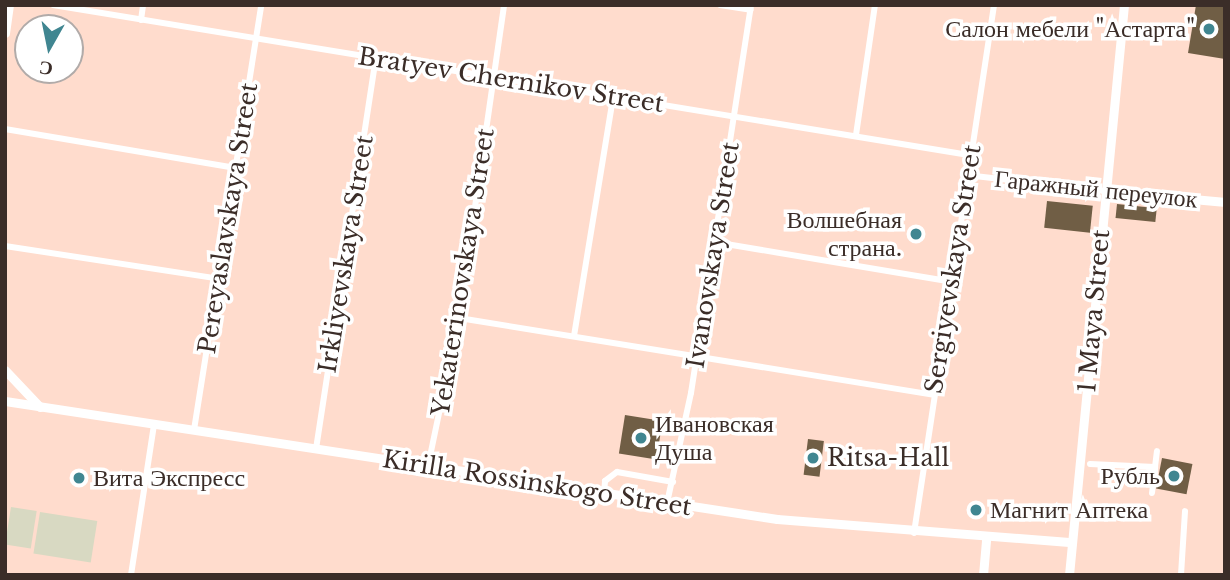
<!DOCTYPE html>
<html>
<head>
<meta charset="utf-8">
<style>
	body { margin:0 }
	#map { position:relative; width:1230px; height:580px; overflow:hidden; background:#ffdccd; font-family:"Libre Baskerville",serif }
	div>[style] { position:absolute }
	[style*='--x'] { left:calc(var(--x)*1px); top:calc(var(--y)*1px); width:calc(var(--w)*1px); rotate:calc(var(--a)*1deg) }
	.green>* { inset:0; background:#d8d9c2; transform-origin:0 0 }
	.building>* { inset:0; background:#705e45; transform-origin:0 0 }
	.street>* { height:6px; margin:-3px; padding:0 3px; transform-origin:3px; border-radius:3px; background:#fff }
	.secondary>* { height:9px; margin:-4.5px; padding:0 4.5px; transform-origin:4.5px; border-radius:4.5px; background:#fff }
	.dots>* { width:19px; height:19px; translate:-50% -50%; box-sizing:border-box; border:4px solid #fff; border-radius:50% }
	span { translate:-50% -50%; white-space:nowrap; text-align:center; line-height:1.15; -webkit-text-stroke:7px #fff; paint-order:stroke }
	.poi-label { font-size:24px; color:#3b2d28 }
	.right { translate:-100% -50%; text-align:right }
	.left { translate:0 -50%; text-align:left }
	.street-label { font-size:24px; color:#3b2d28 }
	.frame { position:absolute; inset:0; border:7px solid #3b2d28; pointer-events:none }
	.north { position:absolute; left:14px; top:14px; width:70px; height:70px; box-sizing:border-box; background:#fff; border:2px solid #b1aba9; border-radius:50%; rotate:189deg; font-size:19px; font-weight:700; line-height:28px; text-align:center; color:#3b2d28 }
	.north::after { content:''; display:block; margin:auto; width:24px; height:32px; background:#408691; clip-path:polygon(50% 0,100% 100%,50% 72%,0 100%) }
</style>
</head>
<body>
<div id="map">
	<div class="green">
		<i style="left:11px;top:507px;width:26px;height:38px;rotate:9deg"></i>
		<i style="left:40px;top:512px;width:58px;height:42px;rotate:9deg"></i>
	</div>
	<div class="building">
		<i style="clip-path:polygon(1196px 5px,1225px 5px,1225px 59px,1188px 53px)"></i>
		<i style="left:1047px;top:201px;width:46px;height:27px;rotate:6deg"></i>
		<i style="left:1117px;top:204px;width:40px;height:14px;rotate:6deg"></i>
		<i style="left:625px;top:415px;width:38px;height:39px;rotate:9deg"></i>
		<i style="left:808px;top:439px;width:16px;height:36px;rotate:7deg"></i>
		<i style="left:1162px;top:458px;width:31px;height:31px;rotate:11deg"></i>
	</div>
	<div class="street">
		<i style="--x:53;--y:5;--w:928;--a:9.3"></i>
		<i style="--x:720;--y:5;--w:31;--a:9"></i>
		<i style="--x:141;--y:20;--w:15;--a:-82"></i>
		<i style="--x:5;--y:129;--w:234;--a:9.6"></i>
		<i style="--x:856;--y:135;--w:131;--a:-81.7"></i>
		<i style="--x:966;--y:175;--w:140;--a:6.6"></i>
		<i style="--x:714;--y:242;--w:241;--a:9.5"></i>
		<i style="--x:5;--y:246;--w:219;--a:8.7"></i>
		<i style="--x:459;--y:318;--w:481;--a:9.2"></i>
		<i style="--x:574;--y:336;--w:242;--a:-80.7"></i>
		<i style="--x:194;--y:430;--w:430;--a:-81"></i>
		<i style="--x:316;--y:449;--w:395;--a:-81.3"></i>
		<i style="--x:1090;--y:464;--w:65;--a:2.6"></i>
		<i style="--x:1155;--y:467;--w:16;--a:-83"></i>
		<i style="--x:428;--y:466;--w:151;--a:-78.2"></i>
		<i style="--x:459;--y:318;--w:316;--a:-81.8"></i>
		<i style="--x:604;--y:493;--w:12;--a:-85"></i>
		<i style="--x:605;--y:481;--w:15;--a:-37"></i>
		<i style="--x:617;--y:472;--w:57;--a:10.1"></i>
		<i style="--x:1152;--y:493;--w:26;--a:-83"></i>
		<i style="--x:667;--y:503;--w:113;--a:-77.7"></i>
		<i style="--x:691;--y:393;--w:393;--a:-81.2"></i>
		<i style="--x:914;--y:533;--w:534;--a:-81.38"></i>
		<i style="--x:131;--y:575;--w:153;--a:-81.3"></i>
		<i style="--x:1181;--y:575;--w:64;--a:-86.4"></i>
	</div>
	<div class="secondary">
		<i style="--x:5;--y:33;--w:28;--a:-82"></i>
		<i style="--x:1105;--y:191;--w:121;--a:5.2"></i>
		<i style="--x:5;--y:370;--w:51;--a:46.6"></i>
		<i style="--x:5;--y:401;--w:781;--a:8.69"></i>
		<i style="--x:777;--y:519;--w:296;--a:4.5"></i>
		<i style="--x:983;--y:575;--w:38;--a:-85"></i>
		<i style="--x:1069;--y:575;--w:573;--a:-84.49"></i>
	</div>
	<div class="dots">
		<i style="left:1209px;top:29px;background:#408691"></i>
		<i style="left:916px;top:234px;background:#408691"></i>
		<i style="left:641px;top:438px;background:#408691"></i>
		<i style="left:813px;top:458px;background:#408691"></i>
		<i style="left:1174px;top:476px;background:#408691"></i>
		<i style="left:79px;top:478px;background:#408691"></i>
		<i style="left:976px;top:510px;background:#408691"></i>
	</div>
	<div class="poi-label">
		<span class="right" style="left:1195px;top:29px">Салон мебели "Астарта"</span>
		<span class="right" style="left:902px;top:234px">Волшебная<br>страна.</span>
		<span class="left" style="left:655px;top:438px">Ивановская<br>Душа</span>
		<span class="left" style="left:827px;top:458px">Ritsa-Hall</span>
		<span class="right" style="left:1160px;top:476px">Рубль</span>
		<span class="left" style="left:93px;top:478px">Вита Экспресс</span>
		<span class="left" style="left:990px;top:510px">Магнит Аптека</span>
	</div>
	<div class="street-label">
		<span style="left:511px;top:80px;rotate:9deg">Bratyev Chernikov Street</span>
		<span style="left:1096px;top:189px;rotate:6deg">Гаражный переулок</span>
		<span style="left:228px;top:218px;rotate:-81deg">Pereyaslavskaya Street</span>
		<span style="left:346px;top:254px;rotate:-81deg">Irkliyevskaya Street</span>
		<span style="left:713px;top:255px;rotate:-81deg">Ivanovskaya Street</span>
		<span style="left:953px;top:269px;rotate:-81deg">Sergiyevskaya Street</span>
		<span style="left:463px;top:272px;rotate:-81deg">Yekaterinovskaya Street</span>
		<span style="left:1094px;top:311px;rotate:-85deg">1 Maya Street</span>
		<span style="left:537px;top:483px;rotate:9deg">Kirilla Rossinskogo Street</span>
	</div>
	<div class="frame"></div>
	<div class="north">С</div>
</div>
</body>
</html>
